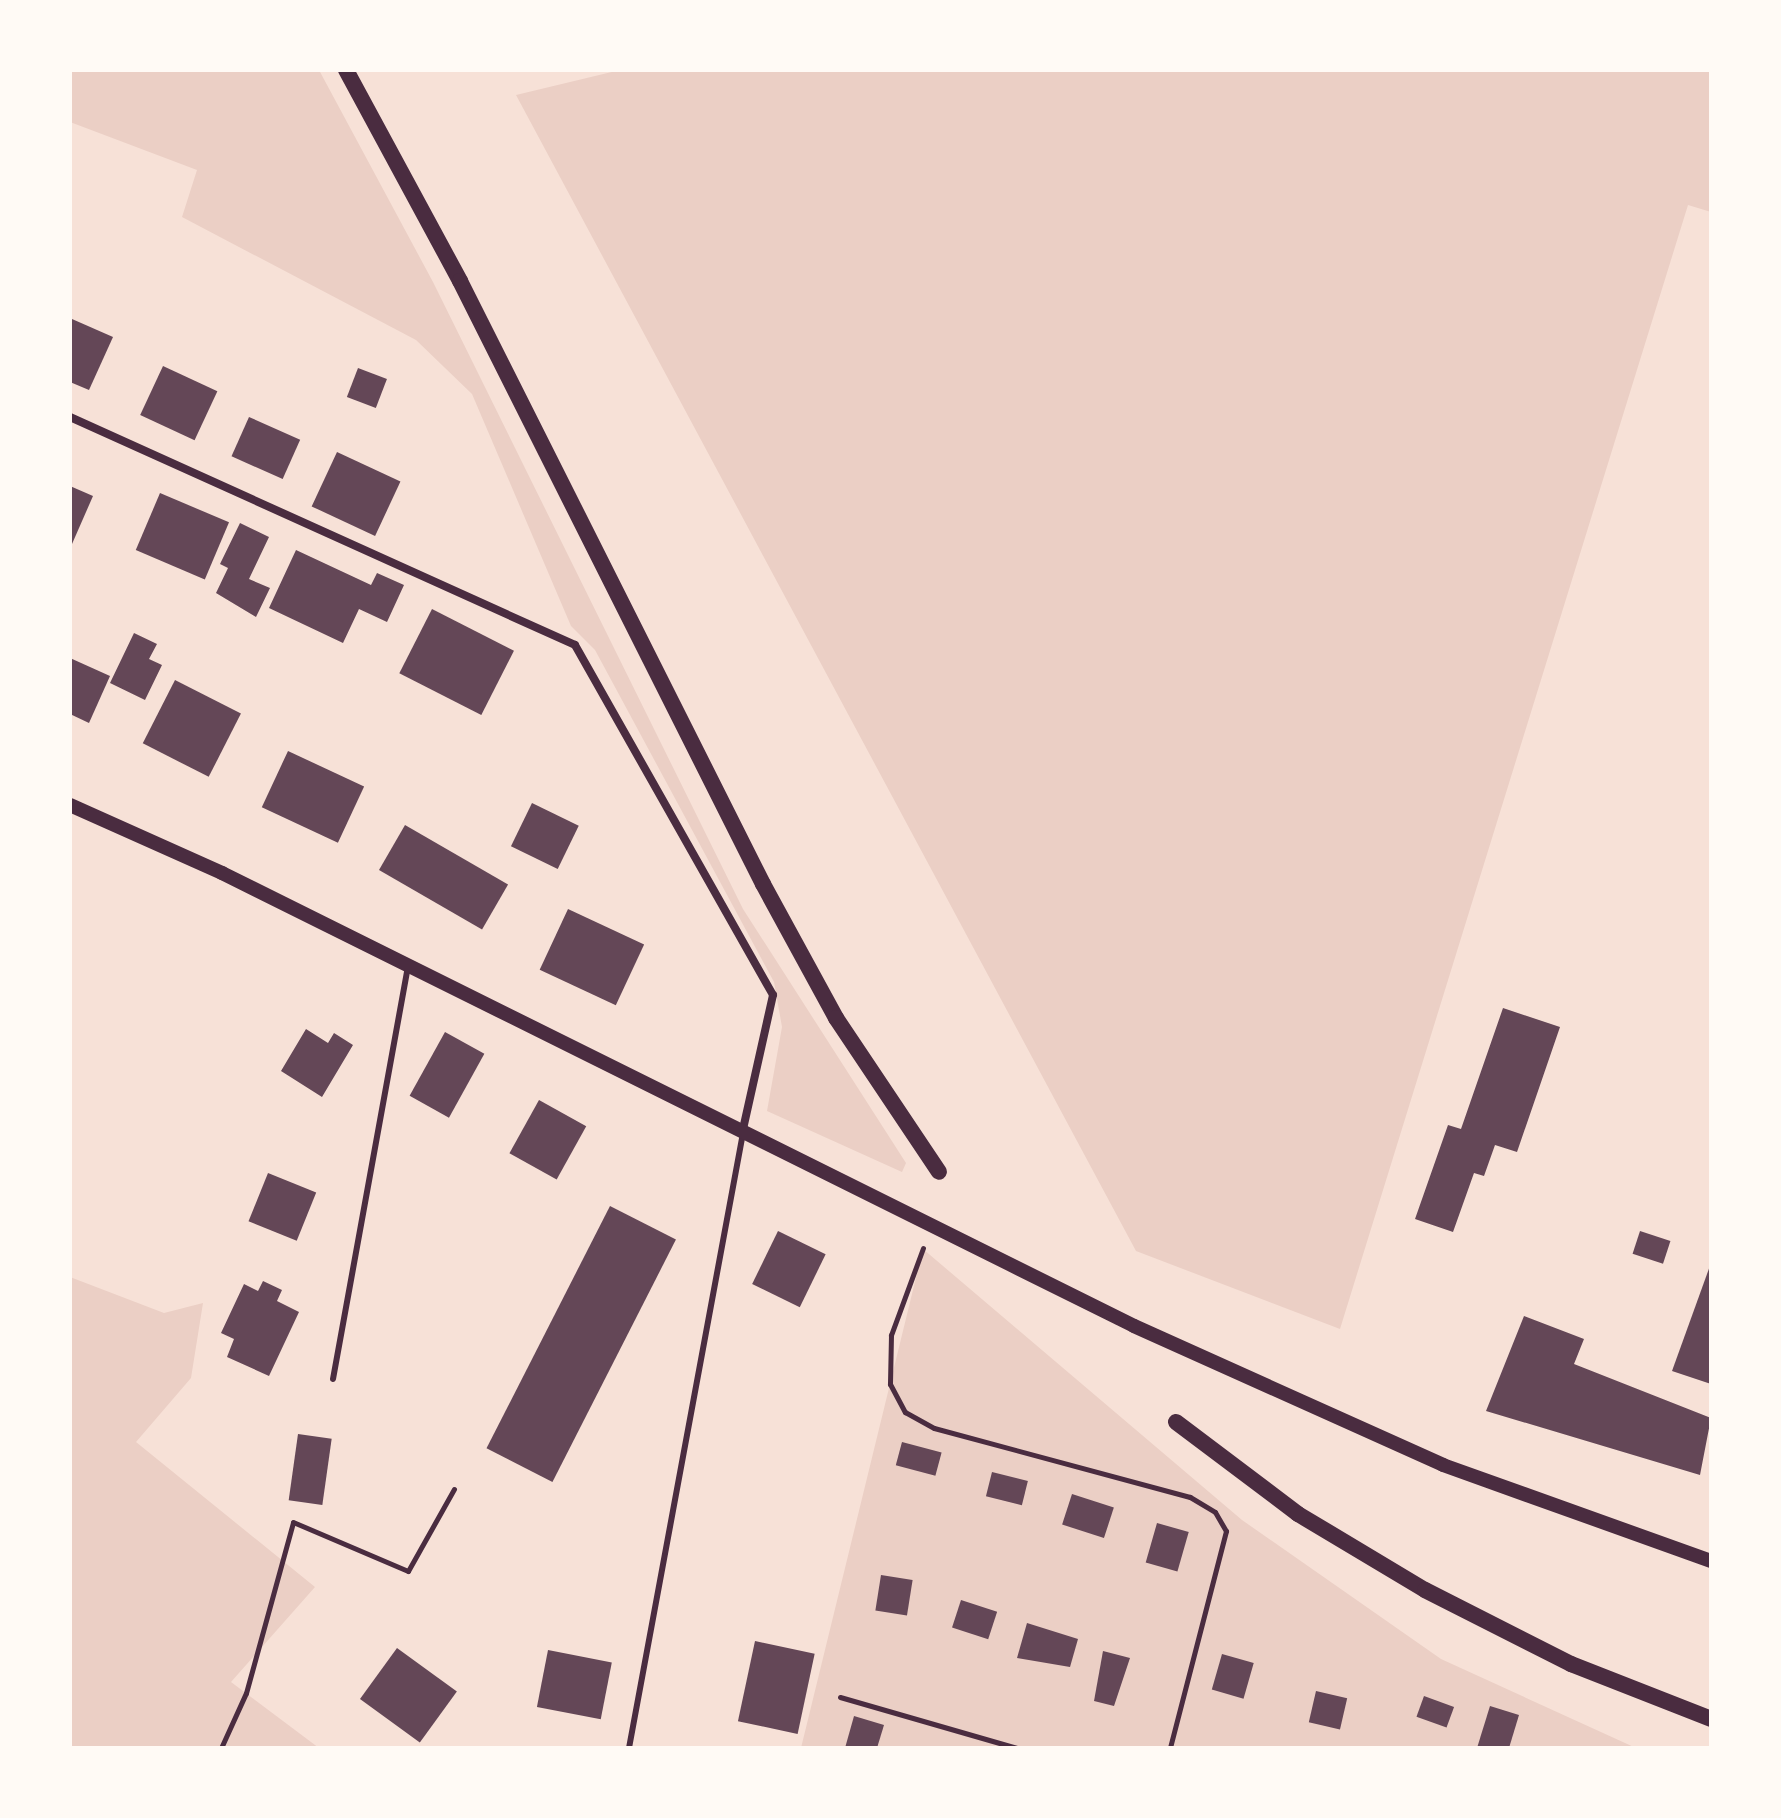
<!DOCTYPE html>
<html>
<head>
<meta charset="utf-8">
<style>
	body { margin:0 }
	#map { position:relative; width:1781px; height:1818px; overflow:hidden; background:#f7e1d7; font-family:"DejaVu Sans",sans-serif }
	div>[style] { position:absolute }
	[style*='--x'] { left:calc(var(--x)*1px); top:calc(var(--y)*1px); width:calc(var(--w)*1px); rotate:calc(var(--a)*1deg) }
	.green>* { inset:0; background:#ebcfc5 }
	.building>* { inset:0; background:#644757; transform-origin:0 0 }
	.path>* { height:5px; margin:-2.5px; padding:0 2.5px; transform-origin:2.5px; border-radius:2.5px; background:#4a2c40 }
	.service>* { height:6px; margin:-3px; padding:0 3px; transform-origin:3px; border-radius:3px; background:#4a2c40 }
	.minor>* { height:8px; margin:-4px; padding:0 4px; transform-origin:4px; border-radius:4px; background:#4a2c40 }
	.tertiary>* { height:14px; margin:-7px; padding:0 7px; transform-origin:7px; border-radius:7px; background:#4a2c40 }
	.secondary>* { height:16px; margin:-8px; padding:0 8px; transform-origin:8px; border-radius:8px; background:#4a2c40 }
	span { translate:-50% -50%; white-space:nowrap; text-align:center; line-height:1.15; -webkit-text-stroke:6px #fffaf5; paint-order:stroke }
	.frame { position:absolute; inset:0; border:72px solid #fffaf5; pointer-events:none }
</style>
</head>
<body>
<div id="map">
	<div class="green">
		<i style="clip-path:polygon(70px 70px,319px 70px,433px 282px,743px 909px,906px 1163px,902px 1172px,767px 1111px,782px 1027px,774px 982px,595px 650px,571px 626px,472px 394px,416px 340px,182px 217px,197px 170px,70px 122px)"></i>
		<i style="clip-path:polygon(620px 70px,1711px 70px,1711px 212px,1688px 205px,1340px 1329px,1136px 1251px,516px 95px)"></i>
		<i style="clip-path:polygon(923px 1249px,1242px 1520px,1441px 1659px,1636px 1748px,801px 1748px)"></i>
		<i style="clip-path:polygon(70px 1277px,164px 1313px,203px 1303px,191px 1378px,136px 1442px,315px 1587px,231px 1682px,319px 1748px,70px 1748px)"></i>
	</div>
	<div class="building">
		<i style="clip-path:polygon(72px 319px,113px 337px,89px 390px,70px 382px)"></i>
		<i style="left:163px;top:366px;width:60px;height:54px;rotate:25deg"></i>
		<i style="left:358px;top:368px;width:31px;height:31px;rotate:21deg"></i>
		<i style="left:249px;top:417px;width:56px;height:43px;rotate:24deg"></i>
		<i style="left:337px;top:452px;width:70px;height:60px;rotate:25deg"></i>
		<i style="clip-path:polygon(70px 486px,93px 496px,72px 544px,70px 543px)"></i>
		<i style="left:160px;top:493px;width:75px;height:62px;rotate:23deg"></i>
		<i style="clip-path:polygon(240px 523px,269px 537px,249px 579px,270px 588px,256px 617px,216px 593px,228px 568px,220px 564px)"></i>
		<i style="clip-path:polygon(296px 550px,371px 585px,377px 573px,404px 585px,387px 622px,359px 609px,343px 643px,269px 608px)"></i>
		<i style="left:432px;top:609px;width:92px;height:72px;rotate:27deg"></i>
		<i style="clip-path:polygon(134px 633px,157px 644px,149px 659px,162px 665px,145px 700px,110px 683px)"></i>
		<i style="clip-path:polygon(70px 658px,110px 676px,89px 723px,70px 714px)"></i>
		<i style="left:175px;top:680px;width:74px;height:71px;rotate:27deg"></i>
		<i style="left:288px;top:751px;width:84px;height:62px;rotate:25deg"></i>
		<i style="left:532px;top:803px;width:52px;height:48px;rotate:26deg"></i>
		<i style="left:405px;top:825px;width:119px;height:52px;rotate:30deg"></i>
		<i style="left:568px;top:909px;width:84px;height:67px;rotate:25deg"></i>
		<i style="clip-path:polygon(1503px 1008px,1560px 1027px,1517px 1152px,1495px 1145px,1484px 1176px,1474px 1173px,1453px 1232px,1415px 1219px,1448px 1125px,1461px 1129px)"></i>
		<i style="clip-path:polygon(306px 1029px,328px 1043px,334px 1033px,353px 1045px,322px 1097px,281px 1071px)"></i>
		<i style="left:445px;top:1032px;width:45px;height:73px;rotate:29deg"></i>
		<i style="left:539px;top:1100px;width:54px;height:61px;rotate:29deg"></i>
		<i style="left:268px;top:1173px;width:52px;height:52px;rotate:22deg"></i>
		<i style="left:610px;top:1206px;width:74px;height:272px;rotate:27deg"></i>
		<i style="left:778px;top:1231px;width:53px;height:59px;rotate:26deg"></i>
		<i style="left:1640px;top:1231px;width:32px;height:24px;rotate:18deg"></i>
		<i style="clip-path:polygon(1711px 1263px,1711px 1384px,1672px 1371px)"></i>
		<i style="clip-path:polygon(263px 1281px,282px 1290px,277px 1301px,299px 1312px,269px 1376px,227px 1357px,234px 1339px,221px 1333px,244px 1284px,258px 1291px)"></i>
		<i style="clip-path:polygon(1524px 1316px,1584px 1339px,1574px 1364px,1711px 1418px,1700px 1475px,1486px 1411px)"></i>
		<i style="left:298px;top:1434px;width:34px;height:67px;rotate:8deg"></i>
		<i style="left:902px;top:1442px;width:41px;height:24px;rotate:15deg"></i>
		<i style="left:992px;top:1472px;width:37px;height:25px;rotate:14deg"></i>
		<i style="left:1072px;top:1494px;width:44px;height:32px;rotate:18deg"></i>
		<i style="left:1157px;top:1523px;width:33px;height:41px;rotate:16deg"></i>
		<i style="left:881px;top:1575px;width:32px;height:36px;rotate:9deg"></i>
		<i style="left:961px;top:1600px;width:38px;height:29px;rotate:18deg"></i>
		<i style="clip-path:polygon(1027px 1623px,1078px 1639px,1070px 1667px,1017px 1658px)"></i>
		<i style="left:755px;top:1641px;width:61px;height:82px;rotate:12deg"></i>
		<i style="left:397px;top:1648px;width:74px;height:63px;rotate:36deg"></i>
		<i style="left:548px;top:1650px;width:65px;height:58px;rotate:11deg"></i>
		<i style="clip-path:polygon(1103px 1651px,1130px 1658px,1114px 1706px,1094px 1701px)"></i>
		<i style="left:1222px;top:1654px;width:33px;height:37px;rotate:16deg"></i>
		<i style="left:1316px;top:1691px;width:32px;height:32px;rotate:13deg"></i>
		<i style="left:1424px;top:1696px;width:32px;height:22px;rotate:20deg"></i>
		<i style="clip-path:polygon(1490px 1706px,1519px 1715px,1509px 1748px,1477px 1748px)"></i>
		<i style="clip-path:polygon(854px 1716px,884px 1725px,877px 1748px,845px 1748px)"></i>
	</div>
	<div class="path">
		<i style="--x:923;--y:1248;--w:93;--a:110.2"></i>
		<i style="--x:891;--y:1335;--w:49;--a:91.2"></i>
		<i style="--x:890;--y:1384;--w:32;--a:62"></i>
		<i style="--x:905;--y:1412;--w:33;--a:29"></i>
		<i style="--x:934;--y:1428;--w:265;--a:15.1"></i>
		<i style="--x:1190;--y:1497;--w:29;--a:31"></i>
		<i style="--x:1215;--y:1512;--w:22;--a:60"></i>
		<i style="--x:1226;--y:1531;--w:224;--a:104.5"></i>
		<i style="--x:840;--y:1697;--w:184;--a:16.1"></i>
		<i style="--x:221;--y:1748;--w:60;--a:-65.6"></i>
		<i style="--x:246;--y:1693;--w:177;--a:-74.6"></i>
		<i style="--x:293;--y:1522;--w:125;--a:23.1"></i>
		<i style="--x:408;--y:1571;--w:94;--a:-60.7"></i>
	</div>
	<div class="service">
		<i style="--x:333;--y:1379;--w:418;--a:-79.7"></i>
		<i style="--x:629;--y:1748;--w:625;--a:-79.5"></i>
	</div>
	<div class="minor">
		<i style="--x:70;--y:417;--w:554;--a:24.3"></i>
		<i style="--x:575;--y:645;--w:402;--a:60.5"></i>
		<i style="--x:773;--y:995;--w:137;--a:102.6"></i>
	</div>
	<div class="tertiary">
		<i style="--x:70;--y:805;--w:167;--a:24.1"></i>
		<i style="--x:222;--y:873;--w:1018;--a:26.41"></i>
		<i style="--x:1134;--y:1326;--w:339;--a:24.2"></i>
		<i style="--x:1443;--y:1465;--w:285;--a:19.7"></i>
	</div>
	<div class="secondary">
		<i style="--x:346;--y:70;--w:240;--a:61.6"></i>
		<i style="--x:460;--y:281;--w:675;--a:63.32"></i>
		<i style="--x:763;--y:884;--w:153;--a:61.4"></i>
		<i style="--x:836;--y:1018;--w:185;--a:56.2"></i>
		<i style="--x:1176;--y:1422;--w:153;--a:37"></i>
		<i style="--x:1298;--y:1514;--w:148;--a:30.9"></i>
		<i style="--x:1425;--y:1590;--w:164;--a:26.9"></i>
		<i style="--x:1571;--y:1664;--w:150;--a:21.4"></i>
	</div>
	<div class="frame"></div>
</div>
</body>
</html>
